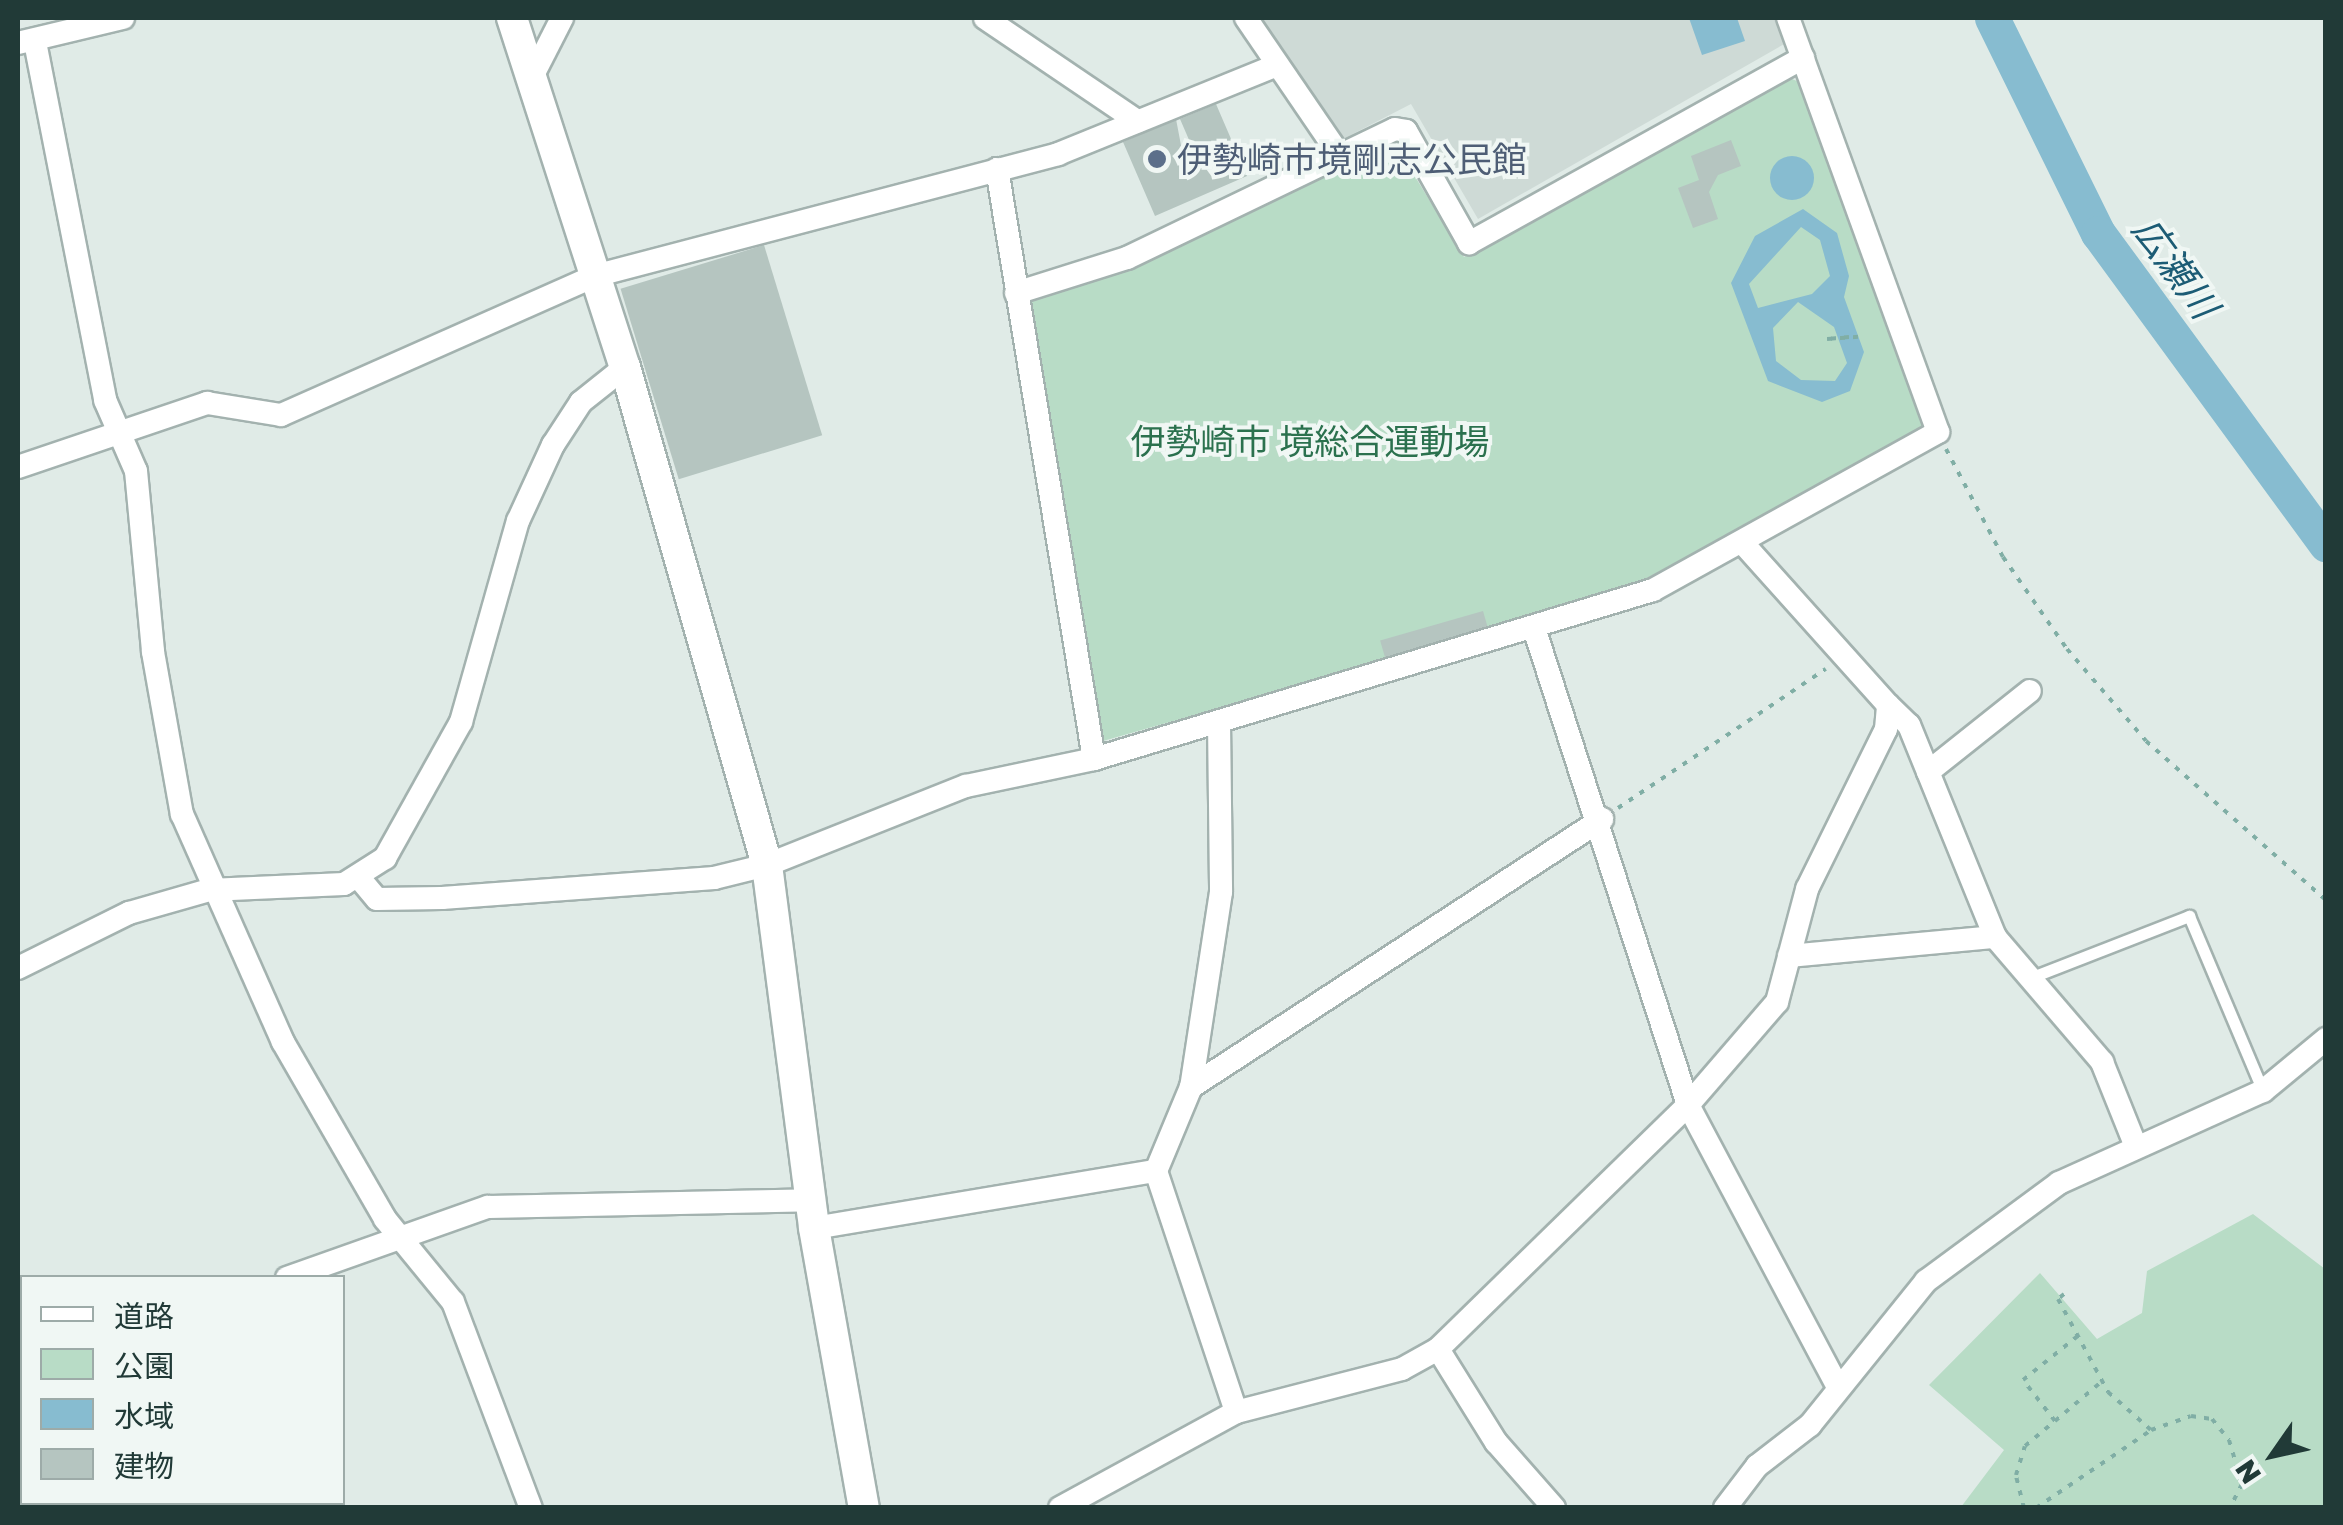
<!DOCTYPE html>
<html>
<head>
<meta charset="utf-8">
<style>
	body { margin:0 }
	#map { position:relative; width:2343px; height:1525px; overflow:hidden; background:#e0ebe7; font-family:"Golos Text","Noto Sans JP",sans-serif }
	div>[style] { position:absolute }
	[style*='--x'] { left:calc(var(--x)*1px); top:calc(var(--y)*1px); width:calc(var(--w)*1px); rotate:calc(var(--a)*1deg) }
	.built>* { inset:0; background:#cedad6 }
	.green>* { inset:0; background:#b8dcc6 }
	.water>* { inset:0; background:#87bcd0 }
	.round { border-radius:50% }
	.river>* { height:35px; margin:-17.5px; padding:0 17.5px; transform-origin:17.5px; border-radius:17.5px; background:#87bcd0 }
	.building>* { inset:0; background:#b5c5c0; transform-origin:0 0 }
	.path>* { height:4px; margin-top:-2px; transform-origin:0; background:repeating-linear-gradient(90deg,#80aea5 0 5px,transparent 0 13px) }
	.roads { filter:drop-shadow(2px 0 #a3b2af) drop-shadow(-2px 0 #a3b2af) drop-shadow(0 2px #a3b2af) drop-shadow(0 -2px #a3b2af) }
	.lane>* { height:11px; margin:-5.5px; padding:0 5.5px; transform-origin:5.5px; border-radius:5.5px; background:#fff }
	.street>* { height:22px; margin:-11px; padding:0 11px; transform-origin:11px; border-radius:11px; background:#fff }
	.secondary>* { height:30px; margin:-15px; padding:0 15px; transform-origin:15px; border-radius:15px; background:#fff }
	.dots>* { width:28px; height:28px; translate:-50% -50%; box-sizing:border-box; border:5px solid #f0f7f4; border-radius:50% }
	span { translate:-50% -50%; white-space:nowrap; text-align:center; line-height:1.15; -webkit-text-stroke:8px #f0f7f4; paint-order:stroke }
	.service-label { font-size:35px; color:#4e5e75 }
	.left { translate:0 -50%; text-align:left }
	.park-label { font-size:35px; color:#2b714e }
	.water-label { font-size:38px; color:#1c5c75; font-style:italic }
	.frame { position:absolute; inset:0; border:20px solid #213a37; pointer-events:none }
	.legend { position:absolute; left:20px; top:1275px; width:325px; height:230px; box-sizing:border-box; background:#f0f7f4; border:2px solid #9daba8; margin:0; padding:12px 18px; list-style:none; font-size:30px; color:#213a37 }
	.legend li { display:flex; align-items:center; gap:20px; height:50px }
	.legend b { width:50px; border:2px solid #9daba8 }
	.north { position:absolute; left:2223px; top:1405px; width:100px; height:100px; -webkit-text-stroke:8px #f0f7f4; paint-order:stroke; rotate:236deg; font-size:28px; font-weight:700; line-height:40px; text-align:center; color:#213a37 }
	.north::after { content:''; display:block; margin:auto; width:35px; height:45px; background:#213a37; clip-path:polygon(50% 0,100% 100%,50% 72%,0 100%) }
</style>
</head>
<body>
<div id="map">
	<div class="built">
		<i style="clip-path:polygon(1256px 18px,1777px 18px,1786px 43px,1478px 219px,1411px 104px,1339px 141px)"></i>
	</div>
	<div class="green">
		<i style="clip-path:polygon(1790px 78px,1799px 82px,1924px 428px,1616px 595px,1103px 741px,1027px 308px,1035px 297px,1394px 142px,1464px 257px)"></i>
		<i style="clip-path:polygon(2253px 1214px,2325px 1269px,2325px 1507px,1961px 1507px,2004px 1450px,1929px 1385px,2040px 1273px,2097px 1339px,2142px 1313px,2147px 1271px)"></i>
	</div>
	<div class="water">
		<i style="clip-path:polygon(1689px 18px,1737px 18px,1745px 41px,1702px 55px)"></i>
		<i class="round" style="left:1770px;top:156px;width:44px;height:44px"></i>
		<i style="clip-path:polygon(evenodd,1803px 209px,1837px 233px,1849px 276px,1844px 297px,1864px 352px,1850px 391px,1822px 402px,1768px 381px,1731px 283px,1755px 236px,1803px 209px,1801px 227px,1820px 240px,1830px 276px,1812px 294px,1758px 308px,1749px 284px,1801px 227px,1803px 209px,1798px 302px,1834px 327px,1847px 363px,1835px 381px,1801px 380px,1776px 361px,1773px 328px,1798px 302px)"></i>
	</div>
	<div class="river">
		<i style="--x:1992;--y:18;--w:240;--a:63.8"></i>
		<i style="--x:2098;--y:233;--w:386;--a:53.8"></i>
	</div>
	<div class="building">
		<i style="clip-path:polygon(1216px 104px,1247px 176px,1155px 216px,1123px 142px,1176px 119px,1184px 161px,1196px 156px,1180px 119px)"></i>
		<i style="clip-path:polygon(1731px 140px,1741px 166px,1718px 175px,1709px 192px,1718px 219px,1693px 228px,1678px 188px,1699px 180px,1691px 156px)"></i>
		<i style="left:764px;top:245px;width:199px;height:150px;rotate:73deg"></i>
		<i style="left:1483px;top:611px;width:18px;height:107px;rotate:74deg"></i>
	</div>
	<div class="path">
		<i style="--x:1849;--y:337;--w:22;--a:175"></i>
		<i style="--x:1827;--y:339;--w:39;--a:-4"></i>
		<i style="--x:1946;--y:449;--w:122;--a:62.2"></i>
		<i style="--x:2003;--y:557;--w:112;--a:55.2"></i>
		<i style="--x:2067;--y:649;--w:121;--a:49.3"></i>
		<i style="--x:2146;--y:741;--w:240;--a:41.5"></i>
		<i style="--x:1618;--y:808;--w:250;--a:-33.8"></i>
		<i style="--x:2064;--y:1294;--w:8;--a:140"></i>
		<i style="--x:2058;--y:1299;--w:106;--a:61.7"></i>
		<i style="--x:2108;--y:1392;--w:57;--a:41.5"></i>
		<i style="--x:2151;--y:1430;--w:42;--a:-19.3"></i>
		<i style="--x:2191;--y:1416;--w:21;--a:8"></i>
		<i style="--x:2212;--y:1419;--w:27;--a:51"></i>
		<i style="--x:2229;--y:1440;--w:46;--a:73.5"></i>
		<i style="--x:2242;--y:1484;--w:27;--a:117"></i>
		<i style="--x:2055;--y:1421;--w:60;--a:-40.3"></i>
		<i style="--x:2024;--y:1508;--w:34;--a:-104"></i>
		<i style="--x:2016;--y:1475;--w:30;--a:-73"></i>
		<i style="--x:2025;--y:1446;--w:39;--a:-40"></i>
		<i style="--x:2055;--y:1421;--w:52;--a:-128"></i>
		<i style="--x:2023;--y:1380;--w:72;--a:-38.8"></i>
		<i style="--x:2036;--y:1508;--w:139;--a:-34.1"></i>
	</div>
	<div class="roads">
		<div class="lane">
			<i style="--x:2030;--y:978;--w:171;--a:-21.3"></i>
			<i style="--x:2189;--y:916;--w:190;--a:67.1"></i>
			<i style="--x:295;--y:1502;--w:6;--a:81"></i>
		</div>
		<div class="street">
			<i style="--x:985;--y:18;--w:184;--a:34.1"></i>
			<i style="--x:1246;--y:18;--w:167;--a:55.7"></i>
			<i style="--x:35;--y:42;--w:365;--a:78.9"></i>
			<i style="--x:105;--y:400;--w:77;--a:66.4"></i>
			<i style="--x:136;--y:471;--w:182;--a:84.6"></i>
			<i style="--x:153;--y:652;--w:165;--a:79.9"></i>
			<i style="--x:182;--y:814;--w:249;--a:66.1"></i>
			<i style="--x:283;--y:1042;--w:204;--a:60"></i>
			<i style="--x:385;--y:1219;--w:107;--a:50.7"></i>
			<i style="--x:453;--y:1302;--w:220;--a:69.3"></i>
			<i style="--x:18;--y:43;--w:108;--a:-13.4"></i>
			<i style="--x:532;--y:77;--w:66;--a:-63"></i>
			<i style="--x:997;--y:169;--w:598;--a:80.66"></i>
			<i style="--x:1016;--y:293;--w:116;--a:-17.5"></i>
			<i style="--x:1127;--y:258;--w:297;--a:-25.7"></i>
			<i style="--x:1395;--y:129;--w:11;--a:10"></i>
			<i style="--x:1406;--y:131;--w:129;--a:60.6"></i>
			<i style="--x:1469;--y:243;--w:382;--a:-29"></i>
			<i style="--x:18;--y:467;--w:200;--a:-18.7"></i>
			<i style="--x:207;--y:403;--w:75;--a:9.2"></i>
			<i style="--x:281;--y:415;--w:342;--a:-23.9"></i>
			<i style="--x:594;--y:276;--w:480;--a:-14.7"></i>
			<i style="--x:1058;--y:154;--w:236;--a:-22.1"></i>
			<i style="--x:1535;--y:631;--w:498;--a:72.1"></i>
			<i style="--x:1688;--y:1105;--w:317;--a:62"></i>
			<i style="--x:1888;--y:705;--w:29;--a:44"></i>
			<i style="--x:1909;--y:725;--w:229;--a:67.9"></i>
			<i style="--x:1995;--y:937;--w:165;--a:49.4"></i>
			<i style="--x:2102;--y:1062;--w:88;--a:68.1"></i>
			<i style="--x:1219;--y:722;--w:170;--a:89.3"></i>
			<i style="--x:1221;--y:892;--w:197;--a:98.7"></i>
			<i style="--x:1191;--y:1087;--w:91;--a:112.6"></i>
			<i style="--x:1156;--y:1171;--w:254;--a:71.6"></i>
			<i style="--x:1928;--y:772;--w:130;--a:-38.5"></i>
			<i style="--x:360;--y:879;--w:26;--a:50"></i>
			<i style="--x:377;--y:899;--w:65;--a:-0.9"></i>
			<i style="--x:442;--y:898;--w:273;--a:-4.2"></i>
			<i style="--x:714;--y:878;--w:55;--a:-13.8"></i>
			<i style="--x:767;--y:865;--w:214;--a:-21.7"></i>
			<i style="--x:966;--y:786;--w:131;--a:-11.9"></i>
			<i style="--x:1094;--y:759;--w:584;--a:-16.82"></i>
			<i style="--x:1653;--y:590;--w:326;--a:-29"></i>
			<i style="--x:1938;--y:432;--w:440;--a:-109.9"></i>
			<i style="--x:1789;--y:956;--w:207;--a:-5.3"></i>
			<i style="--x:18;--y:968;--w:124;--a:-26.4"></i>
			<i style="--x:129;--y:913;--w:83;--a:-16"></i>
			<i style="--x:209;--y:890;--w:135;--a:-2.5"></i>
			<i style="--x:344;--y:884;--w:49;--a:-32.4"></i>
			<i style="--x:385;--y:858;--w:156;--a:-60.8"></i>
			<i style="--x:461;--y:722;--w:209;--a:-74.2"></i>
			<i style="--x:518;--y:521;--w:84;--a:-65.3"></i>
			<i style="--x:553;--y:445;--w:51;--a:-56.9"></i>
			<i style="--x:581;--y:402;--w:56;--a:-38.5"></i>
			<i style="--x:1191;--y:1087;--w:491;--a:-33.1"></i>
			<i style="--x:814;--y:1228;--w:347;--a:-9.5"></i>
			<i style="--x:287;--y:1278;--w:213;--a:-19.5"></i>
			<i style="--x:488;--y:1207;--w:324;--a:-1.2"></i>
			<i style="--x:18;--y:1326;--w:19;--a:78"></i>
			<i style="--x:1438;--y:1349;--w:110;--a:58.1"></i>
			<i style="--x:1496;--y:1442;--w:88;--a:48.7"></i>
			<i style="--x:92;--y:1502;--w:6;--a:81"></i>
			<i style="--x:1060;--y:1508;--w:200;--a:-28.6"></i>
			<i style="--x:1236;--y:1412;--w:171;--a:-14.5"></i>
			<i style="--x:1402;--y:1369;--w:41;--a:-29.1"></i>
			<i style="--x:1438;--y:1349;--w:349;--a:-44.3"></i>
			<i style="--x:1688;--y:1105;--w:136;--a:-49.2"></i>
			<i style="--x:1777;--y:1002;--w:117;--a:-75.1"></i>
			<i style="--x:1807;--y:889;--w:178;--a:-63.7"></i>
			<i style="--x:1886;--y:729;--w:24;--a:-85"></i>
			<i style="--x:1888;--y:705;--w:219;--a:-131.9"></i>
			<i style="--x:1725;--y:1508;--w:53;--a:-52.7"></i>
			<i style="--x:1757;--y:1466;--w:67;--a:-37.7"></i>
			<i style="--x:1810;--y:1425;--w:185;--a:-51.1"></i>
			<i style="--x:1926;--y:1281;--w:165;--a:-36.4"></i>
			<i style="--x:2059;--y:1183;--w:224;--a:-24.3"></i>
			<i style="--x:2263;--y:1091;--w:82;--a:-39.5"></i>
		</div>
		<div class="secondary">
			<i style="--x:512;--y:18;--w:367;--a:72.1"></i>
			<i style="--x:625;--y:367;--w:518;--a:74.08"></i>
			<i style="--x:767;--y:865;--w:366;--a:82.6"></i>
			<i style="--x:814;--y:1228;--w:284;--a:79.9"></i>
		</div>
	</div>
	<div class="dots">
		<i style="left:1157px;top:159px;background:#5c6f8a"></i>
	</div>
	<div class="service-label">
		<span class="left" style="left:1177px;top:159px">伊勢崎市境剛志公民館</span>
	</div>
	<div class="park-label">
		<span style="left:1310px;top:441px">伊勢崎市 境総合運動場</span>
	</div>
	<div class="water-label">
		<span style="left:2176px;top:267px;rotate:54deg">広瀬川</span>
	</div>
	<div class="frame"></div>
	<ul class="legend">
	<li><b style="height:12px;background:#fff"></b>道路</li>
	<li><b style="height:28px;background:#b8dcc6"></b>公園</li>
	<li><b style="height:28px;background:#87bcd0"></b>水域</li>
	<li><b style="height:28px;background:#b5c5c0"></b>建物</li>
	</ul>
	<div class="north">N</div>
</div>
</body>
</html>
